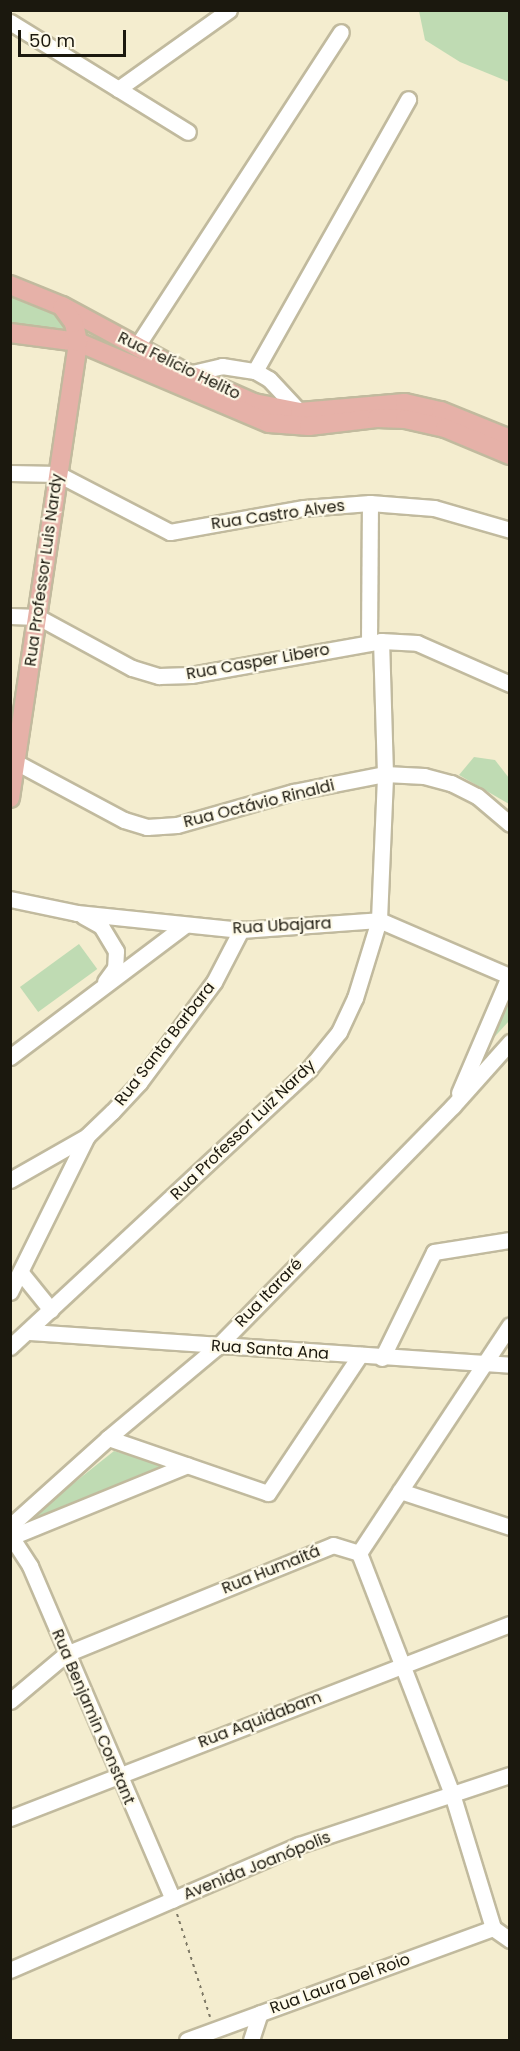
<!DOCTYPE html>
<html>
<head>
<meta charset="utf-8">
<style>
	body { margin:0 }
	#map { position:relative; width:520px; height:2051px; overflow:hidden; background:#f4edcf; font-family:Poppins,sans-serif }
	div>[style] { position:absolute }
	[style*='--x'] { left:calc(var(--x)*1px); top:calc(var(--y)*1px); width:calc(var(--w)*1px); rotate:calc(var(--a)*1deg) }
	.green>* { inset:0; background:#bfdbb3; transform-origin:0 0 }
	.path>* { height:2px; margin-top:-1px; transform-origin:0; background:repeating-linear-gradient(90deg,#7e7966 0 3px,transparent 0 7.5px) }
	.roads { filter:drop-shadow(2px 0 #c1ba9e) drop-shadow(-2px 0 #c1ba9e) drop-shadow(0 2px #c1ba9e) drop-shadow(0 -2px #c1ba9e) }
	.minor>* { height:15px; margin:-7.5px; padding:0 7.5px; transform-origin:7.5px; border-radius:7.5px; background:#fff }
	.major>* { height:18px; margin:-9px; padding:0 9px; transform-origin:9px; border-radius:9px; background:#e6b1a8 }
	span { translate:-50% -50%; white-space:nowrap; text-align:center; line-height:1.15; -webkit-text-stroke:4.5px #fefae8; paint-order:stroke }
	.street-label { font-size:16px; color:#1b180e }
	.frame { position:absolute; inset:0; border:12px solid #1b180e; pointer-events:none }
	.scale { position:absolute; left:18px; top:30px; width:108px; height:27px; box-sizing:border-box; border:3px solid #1b180e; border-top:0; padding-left:8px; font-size:18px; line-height:21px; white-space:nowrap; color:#1b180e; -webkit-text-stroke:4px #fefae8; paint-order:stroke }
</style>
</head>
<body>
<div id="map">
	<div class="green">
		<i style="clip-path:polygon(419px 11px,509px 11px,509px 82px,460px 62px,425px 40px)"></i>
		<i style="clip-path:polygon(11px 293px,56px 312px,66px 332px,11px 325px)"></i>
		<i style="clip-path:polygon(474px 757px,495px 760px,509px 778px,509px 804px,459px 775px)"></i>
		<i style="left:79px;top:944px;width:31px;height:73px;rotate:54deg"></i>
		<i style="clip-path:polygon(509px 996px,509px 1021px,488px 1044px)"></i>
		<i style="clip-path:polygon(114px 1451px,168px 1466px,41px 1518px,35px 1514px)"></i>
	</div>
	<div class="path">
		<i style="--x:177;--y:1914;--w:108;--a:72.2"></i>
	</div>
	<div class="roads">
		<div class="minor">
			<i style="--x:10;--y:22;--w:209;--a:31.7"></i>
			<i style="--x:118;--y:89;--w:136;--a:-35.4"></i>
			<i style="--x:137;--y:346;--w:374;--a:-57"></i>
			<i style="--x:255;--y:371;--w:312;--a:-60.6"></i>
			<i style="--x:188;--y:374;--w:35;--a:-13"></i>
			<i style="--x:222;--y:366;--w:33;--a:9"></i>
			<i style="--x:255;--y:371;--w:16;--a:30"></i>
			<i style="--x:269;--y:379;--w:45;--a:46.8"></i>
			<i style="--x:10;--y:473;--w:48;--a:1.2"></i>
			<i style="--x:58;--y:474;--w:126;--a:27.4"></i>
			<i style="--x:170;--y:532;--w:136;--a:-10.2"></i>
			<i style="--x:304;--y:508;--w:66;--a:-4.3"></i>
			<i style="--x:370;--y:503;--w:64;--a:4.5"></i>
			<i style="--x:434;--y:508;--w:79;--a:16.1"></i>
			<i style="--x:10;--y:616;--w:28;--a:2"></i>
			<i style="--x:38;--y:617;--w:107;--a:28.5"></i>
			<i style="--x:132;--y:668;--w:28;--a:17"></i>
			<i style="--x:159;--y:676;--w:32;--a:-2"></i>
			<i style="--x:191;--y:675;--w:193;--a:-10.1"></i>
			<i style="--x:381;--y:641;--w:36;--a:3"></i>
			<i style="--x:417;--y:643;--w:102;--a:23.8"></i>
			<i style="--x:369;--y:643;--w:140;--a:-89.6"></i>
			<i style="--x:10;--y:759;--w:129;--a:28.2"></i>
			<i style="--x:124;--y:820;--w:24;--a:17"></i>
			<i style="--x:147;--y:827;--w:30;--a:-4"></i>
			<i style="--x:177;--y:825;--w:121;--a:-15.9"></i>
			<i style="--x:293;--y:792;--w:94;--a:-11.1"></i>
			<i style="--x:385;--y:774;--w:39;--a:3"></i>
			<i style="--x:424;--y:776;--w:28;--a:15"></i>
			<i style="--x:451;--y:783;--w:29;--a:27"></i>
			<i style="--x:477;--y:796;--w:43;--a:40.3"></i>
			<i style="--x:10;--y:899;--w:68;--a:11.8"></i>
			<i style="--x:77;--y:913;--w:165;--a:5.9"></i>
			<i style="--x:241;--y:930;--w:138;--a:-4.1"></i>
			<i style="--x:379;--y:920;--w:142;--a:23.3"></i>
			<i style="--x:83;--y:916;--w:21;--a:29"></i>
			<i style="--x:101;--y:926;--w:29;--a:59"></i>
			<i style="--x:116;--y:951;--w:17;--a:93"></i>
			<i style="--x:115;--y:968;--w:17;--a:126"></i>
			<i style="--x:10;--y:1057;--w:219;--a:-37"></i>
			<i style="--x:459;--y:1093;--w:129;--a:-66.8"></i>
			<i style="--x:10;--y:1180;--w:89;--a:-29.7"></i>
			<i style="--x:87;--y:1136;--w:35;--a:-44"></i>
			<i style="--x:112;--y:1112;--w:40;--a:-47"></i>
			<i style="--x:139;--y:1083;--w:126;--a:-53.4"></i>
			<i style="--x:214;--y:982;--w:59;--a:-62.6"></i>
			<i style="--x:22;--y:1274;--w:46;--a:51.1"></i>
			<i style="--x:10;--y:1292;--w:174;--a:-63.7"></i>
			<i style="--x:30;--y:1332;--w:481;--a:3.9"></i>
			<i style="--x:10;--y:1347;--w:408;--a:-42.9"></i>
			<i style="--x:309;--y:1069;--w:48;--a:-51"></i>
			<i style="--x:339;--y:1032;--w:38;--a:-65"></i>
			<i style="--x:355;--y:998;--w:82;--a:-72.9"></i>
			<i style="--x:379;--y:920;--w:146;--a:-87.6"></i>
			<i style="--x:385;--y:774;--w:133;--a:-91.7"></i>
			<i style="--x:382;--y:1358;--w:118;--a:-63.9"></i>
			<i style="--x:434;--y:1252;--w:77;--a:-9"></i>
			<i style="--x:108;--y:1438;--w:169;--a:19"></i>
			<i style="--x:268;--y:1493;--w:166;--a:-56.3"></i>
			<i style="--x:400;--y:1491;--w:116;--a:18.1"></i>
			<i style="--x:10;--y:1526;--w:132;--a:-41.9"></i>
			<i style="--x:108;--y:1438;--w:142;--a:-39.9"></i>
			<i style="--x:217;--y:1347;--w:337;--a:-45.6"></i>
			<i style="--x:453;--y:1106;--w:86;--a:-48.3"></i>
			<i style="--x:10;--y:1535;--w:37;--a:57"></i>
			<i style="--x:30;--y:1566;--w:363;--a:66.8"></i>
			<i style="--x:11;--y:1537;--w:190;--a:-22.2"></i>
			<i style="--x:359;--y:1553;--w:261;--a:68.9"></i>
			<i style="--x:453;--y:1797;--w:137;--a:73"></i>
			<i style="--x:493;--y:1928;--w:21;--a:35"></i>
			<i style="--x:359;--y:1553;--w:273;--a:-56.5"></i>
			<i style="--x:10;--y:1701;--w:73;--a:-40"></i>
			<i style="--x:66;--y:1654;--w:288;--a:-22.2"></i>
			<i style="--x:333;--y:1545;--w:27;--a:17"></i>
			<i style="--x:10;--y:1818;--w:536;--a:-21.21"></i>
			<i style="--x:10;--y:1970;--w:315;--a:-23.4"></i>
			<i style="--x:299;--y:1845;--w:222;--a:-18.4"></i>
			<i style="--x:187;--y:2040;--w:326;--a:-20.1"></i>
			<i style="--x:251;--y:2040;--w:28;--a:-72"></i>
		</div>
		<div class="major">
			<i style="--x:10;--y:285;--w:56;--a:22"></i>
			<i style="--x:62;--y:306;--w:143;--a:28.4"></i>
			<i style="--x:188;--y:374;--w:72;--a:23.7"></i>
			<i style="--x:254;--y:403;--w:47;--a:11.1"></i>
			<i style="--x:300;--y:412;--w:105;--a:-4.9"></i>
			<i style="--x:405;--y:403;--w:37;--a:13"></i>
			<i style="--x:441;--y:411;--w:74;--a:22.1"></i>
			<i style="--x:10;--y:333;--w:69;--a:7.5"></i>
			<i style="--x:78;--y:342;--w:207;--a:23"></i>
			<i style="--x:269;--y:423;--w:40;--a:4.3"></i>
			<i style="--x:309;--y:426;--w:68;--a:-6.7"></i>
			<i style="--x:377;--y:418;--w:28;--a:2"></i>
			<i style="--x:405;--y:419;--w:41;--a:12.7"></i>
			<i style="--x:445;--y:428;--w:70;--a:22.6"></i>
			<i style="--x:10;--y:798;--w:461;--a:-81.5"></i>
			<i style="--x:78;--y:342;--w:19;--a:-102"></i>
			<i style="--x:74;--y:323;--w:19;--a:-126"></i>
		</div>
	</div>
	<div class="street-label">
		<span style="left:179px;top:366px;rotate:26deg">Rua Felício Helito</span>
		<span style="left:278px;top:515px;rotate:-8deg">Rua Castro Alves</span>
		<span style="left:44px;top:570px;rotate:-82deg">Rua Professor Luis Nardy</span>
		<span style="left:258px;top:662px;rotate:-10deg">Rua Casper Libero</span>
		<span style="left:259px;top:804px;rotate:-14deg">Rua Octávio Rinaldi</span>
		<span style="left:282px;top:926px;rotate:-3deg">Rua Ubajara</span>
		<span style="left:165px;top:1044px;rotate:-52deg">Rua Santa Barbara</span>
		<span style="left:243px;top:1130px;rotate:-44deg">Rua Professor Luiz Nardy</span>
		<span style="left:269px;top:1293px;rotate:-46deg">Rua Itararé</span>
		<span style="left:270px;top:1350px;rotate:4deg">Rua Santa Ana</span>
		<span style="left:271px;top:1570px;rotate:-22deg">Rua Humaitá</span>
		<span style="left:93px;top:1717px;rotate:67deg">Rua Benjamin Constant</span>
		<span style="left:260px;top:1720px;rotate:-21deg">Rua Aquidabam</span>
		<span style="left:257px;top:1866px;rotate:-22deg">Avenida Joanópolis</span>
		<span style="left:340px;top:1984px;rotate:-20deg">Rua Laura Del Roio</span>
	</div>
	<div class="frame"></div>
	<div class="scale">50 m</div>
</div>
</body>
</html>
